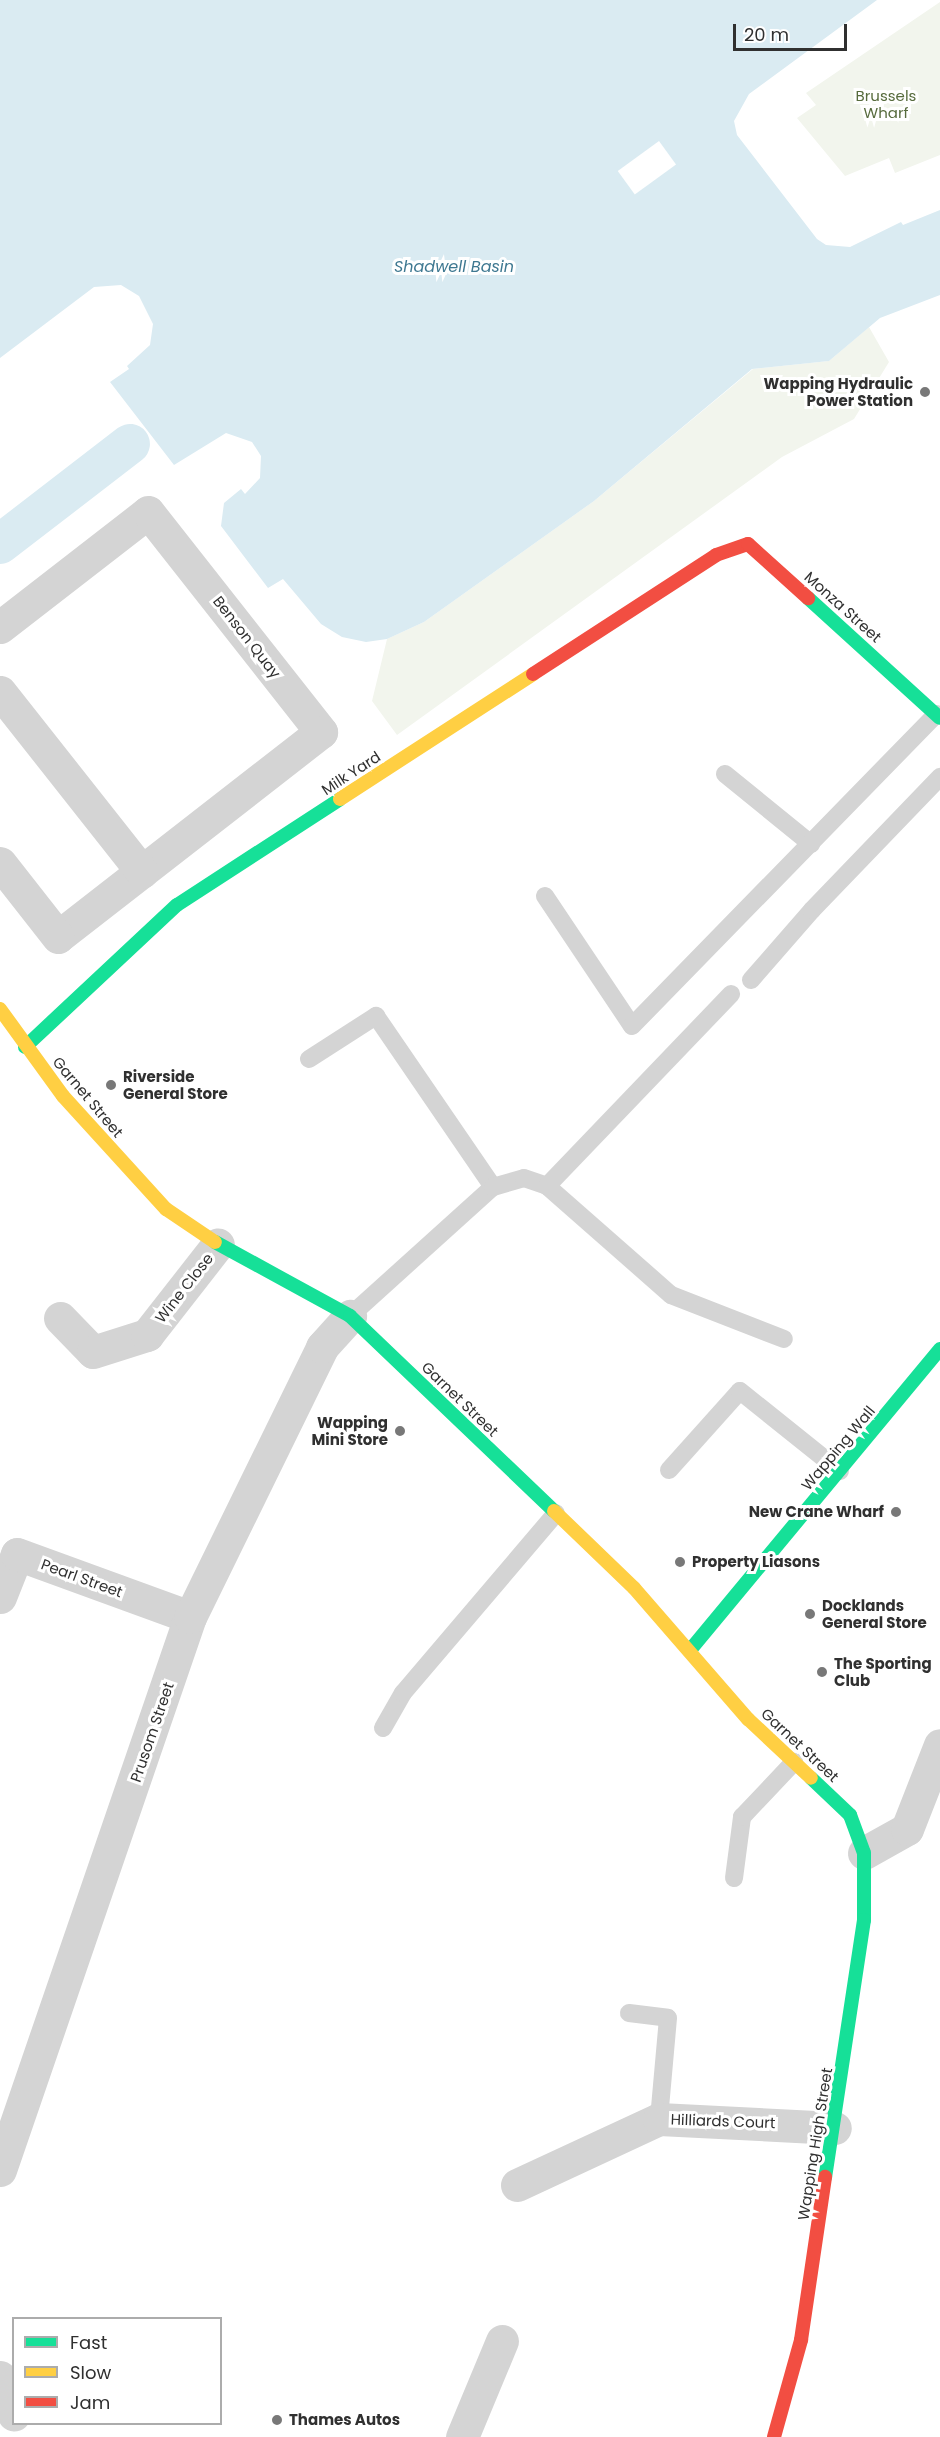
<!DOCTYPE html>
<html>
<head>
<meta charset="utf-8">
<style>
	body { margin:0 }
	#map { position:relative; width:940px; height:2437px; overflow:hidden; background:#fff; font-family:Poppins,sans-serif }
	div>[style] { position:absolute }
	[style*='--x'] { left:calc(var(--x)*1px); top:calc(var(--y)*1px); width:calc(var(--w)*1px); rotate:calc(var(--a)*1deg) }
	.green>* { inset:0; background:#f2f5ed }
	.water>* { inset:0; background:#daebf2 }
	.pier>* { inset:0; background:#fff; transform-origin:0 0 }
	.canal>* { height:40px; margin:-20px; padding:0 20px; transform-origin:20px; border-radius:20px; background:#daebf2 }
	.lane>* { height:18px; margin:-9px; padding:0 9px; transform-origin:9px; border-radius:9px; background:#d4d4d4 }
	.street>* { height:33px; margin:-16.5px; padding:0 16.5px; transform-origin:16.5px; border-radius:16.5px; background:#d4d4d4 }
	.fast>* { height:14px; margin:-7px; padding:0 7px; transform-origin:7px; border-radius:7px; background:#16e098 }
	.slow>* { height:14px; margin:-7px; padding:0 7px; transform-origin:7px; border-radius:7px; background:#ffcf43 }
	.jam>* { height:14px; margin:-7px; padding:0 7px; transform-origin:7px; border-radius:7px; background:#f24e42 }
	.dots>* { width:16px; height:16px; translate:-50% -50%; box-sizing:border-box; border:3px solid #fff; border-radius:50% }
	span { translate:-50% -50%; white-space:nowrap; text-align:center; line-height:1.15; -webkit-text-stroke:6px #fff; paint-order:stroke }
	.park-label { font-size:15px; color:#576b3d }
	.poi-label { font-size:15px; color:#303030; font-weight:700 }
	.right { translate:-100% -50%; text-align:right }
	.left { translate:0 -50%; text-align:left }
	.street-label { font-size:15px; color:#303030 }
	.water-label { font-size:16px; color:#3e7891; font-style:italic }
	.legend { position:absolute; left:12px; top:2317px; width:210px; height:108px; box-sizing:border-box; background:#fff; border:2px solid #acacac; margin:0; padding:8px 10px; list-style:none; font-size:18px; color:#303030 }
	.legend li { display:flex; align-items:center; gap:12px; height:30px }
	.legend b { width:30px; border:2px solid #acacac }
	.scale { position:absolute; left:733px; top:24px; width:114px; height:27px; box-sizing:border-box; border:3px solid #303030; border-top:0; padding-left:8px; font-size:18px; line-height:21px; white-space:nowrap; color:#303030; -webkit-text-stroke:4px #fff; paint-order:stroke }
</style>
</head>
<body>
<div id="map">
	<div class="green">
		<i style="clip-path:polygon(940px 2px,940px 155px,895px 173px,889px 158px,845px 176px,797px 118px,816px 105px,806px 93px)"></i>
		<i style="clip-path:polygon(869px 327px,889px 362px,854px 419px,782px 457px,397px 735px,372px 701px,387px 639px,424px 622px,594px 501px,753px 369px,829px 361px)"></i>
	</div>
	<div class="water">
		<i style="clip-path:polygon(0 0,877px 0,749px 94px,734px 121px,737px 135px,817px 239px,826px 245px,850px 247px,901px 222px,903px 225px,940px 210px,940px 295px,880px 318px,829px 361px,752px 369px,594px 501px,424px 622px,387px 639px,366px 642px,342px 637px,321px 624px,283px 579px,268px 588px,221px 526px,224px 503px,241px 489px,245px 494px,260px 478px,261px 456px,252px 442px,226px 433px,174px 465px,110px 382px,129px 369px,127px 366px,150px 345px,153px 324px,139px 296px,121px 285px,94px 287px,0 358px)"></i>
	</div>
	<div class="pier">
		<i style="left:659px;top:141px;width:29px;height:51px;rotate:54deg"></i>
	</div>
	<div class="canal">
		<i style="--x:0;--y:544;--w:164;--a:-37.6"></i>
	</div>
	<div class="lane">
		<i style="--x:725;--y:774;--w:111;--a:39.1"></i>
		<i style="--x:545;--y:896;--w:156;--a:56.2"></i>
		<i style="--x:632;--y:1026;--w:436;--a:-45.7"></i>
		<i style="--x:751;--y:980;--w:93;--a:-48.9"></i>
		<i style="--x:812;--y:910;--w:185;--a:-46.1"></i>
		<i style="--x:309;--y:1059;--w:80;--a:-32.7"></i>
		<i style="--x:376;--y:1016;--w:207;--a:55.6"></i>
		<i style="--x:547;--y:1186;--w:165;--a:41.3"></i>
		<i style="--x:671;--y:1295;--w:121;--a:21.3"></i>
		<i style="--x:350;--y:1316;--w:193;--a:-42.1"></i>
		<i style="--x:493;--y:1187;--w:32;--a:-16"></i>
		<i style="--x:524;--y:1178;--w:24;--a:19"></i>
		<i style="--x:547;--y:1186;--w:266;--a:-46.2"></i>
		<i style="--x:669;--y:1470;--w:106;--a:-48.1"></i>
		<i style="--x:740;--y:1391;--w:128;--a:38.7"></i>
		<i style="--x:383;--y:1728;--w:40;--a:-60.3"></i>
		<i style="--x:403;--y:1693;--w:236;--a:-49.6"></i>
		<i style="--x:734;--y:1878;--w:62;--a:-82.5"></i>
		<i style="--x:742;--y:1817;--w:76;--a:-46.6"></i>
		<i style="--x:629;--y:2013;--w:39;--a:7"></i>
		<i style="--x:668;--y:2018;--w:101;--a:95.1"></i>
	</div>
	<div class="street">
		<i style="--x:0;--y:627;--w:187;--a:-37.8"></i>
		<i style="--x:148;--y:512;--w:280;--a:51.8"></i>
		<i style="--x:321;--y:732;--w:333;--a:142.1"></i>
		<i style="--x:58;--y:937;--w:94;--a:-128.1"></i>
		<i style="--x:0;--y:692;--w:229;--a:51.7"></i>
		<i style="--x:60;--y:1318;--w:47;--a:45.9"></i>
		<i style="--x:93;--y:1352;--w:57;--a:-17.5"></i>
		<i style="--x:147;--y:1335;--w:115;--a:-52"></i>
		<i style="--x:0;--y:1597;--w:46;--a:-68.4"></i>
		<i style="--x:17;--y:1554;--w:184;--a:20"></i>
		<i style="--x:864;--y:1853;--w:49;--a:-29.2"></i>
		<i style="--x:907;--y:1829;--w:90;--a:-68.6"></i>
		<i style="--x:0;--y:2170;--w:585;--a:-71.04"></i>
		<i style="--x:190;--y:1617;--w:301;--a:-63.9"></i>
		<i style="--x:322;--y:1347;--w:42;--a:-47.9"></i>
		<i style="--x:517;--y:2185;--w:157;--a:-24.9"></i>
		<i style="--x:659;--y:2119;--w:176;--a:2.9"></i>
		<i style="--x:0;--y:2377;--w:40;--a:69.8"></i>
		<i style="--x:462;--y:2437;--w:104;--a:-67.4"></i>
	</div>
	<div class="fast">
		<i style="--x:808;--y:598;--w:178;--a:42.3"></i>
		<i style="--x:25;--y:1047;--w:208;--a:-43.1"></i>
		<i style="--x:177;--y:905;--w:194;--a:-33"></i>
		<i style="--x:215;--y:1242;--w:154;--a:28.7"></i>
		<i style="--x:350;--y:1316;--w:282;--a:43.7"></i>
		<i style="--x:691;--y:1649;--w:390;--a:-50.3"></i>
		<i style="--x:811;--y:1778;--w:54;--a:43.5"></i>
		<i style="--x:850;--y:1815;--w:40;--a:69.8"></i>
		<i style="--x:864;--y:1853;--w:67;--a:90"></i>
		<i style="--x:864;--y:1920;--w:260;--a:98.6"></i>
	</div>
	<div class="slow">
		<i style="--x:340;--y:799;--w:230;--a:-32.9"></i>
		<i style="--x:0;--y:1009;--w:107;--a:54.1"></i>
		<i style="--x:63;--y:1096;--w:153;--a:47.7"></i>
		<i style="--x:166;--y:1209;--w:59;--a:34"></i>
		<i style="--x:554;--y:1511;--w:111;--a:43.9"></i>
		<i style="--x:634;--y:1588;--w:174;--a:49"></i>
		<i style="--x:748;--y:1719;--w:86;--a:43.1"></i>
	</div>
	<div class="jam">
		<i style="--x:533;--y:674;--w:218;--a:-33"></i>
		<i style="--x:716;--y:555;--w:34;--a:-19"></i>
		<i style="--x:748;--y:544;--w:81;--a:42"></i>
		<i style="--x:774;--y:2437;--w:101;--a:-74.4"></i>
		<i style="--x:801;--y:2340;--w:165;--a:-81.6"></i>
	</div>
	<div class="dots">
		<i style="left:925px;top:392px;background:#787878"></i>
		<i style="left:111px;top:1085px;background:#787878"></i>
		<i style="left:400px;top:1431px;background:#787878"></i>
		<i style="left:896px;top:1512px;background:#787878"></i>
		<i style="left:680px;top:1562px;background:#787878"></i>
		<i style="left:810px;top:1614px;background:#787878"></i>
		<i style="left:822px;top:1672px;background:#787878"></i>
		<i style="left:277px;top:2420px;background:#787878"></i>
	</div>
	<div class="park-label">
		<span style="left:886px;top:104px">Brussels<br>Wharf</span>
	</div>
	<div class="poi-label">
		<span class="right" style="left:913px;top:392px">Wapping Hydraulic<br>Power Station</span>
		<span class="left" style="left:123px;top:1085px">Riverside<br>General Store</span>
		<span class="right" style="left:388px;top:1431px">Wapping<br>Mini Store</span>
		<span class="right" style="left:884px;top:1512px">New Crane Wharf</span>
		<span class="left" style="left:692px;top:1562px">Property Liasons</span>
		<span class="left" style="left:822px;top:1614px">Docklands<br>General Store</span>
		<span class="left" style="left:834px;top:1672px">The Sporting<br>Club</span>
		<span class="left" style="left:289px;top:2420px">Thames Autos</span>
	</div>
	<div class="street-label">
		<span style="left:843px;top:607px;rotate:42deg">Monza Street</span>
		<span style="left:247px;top:637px;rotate:52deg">Benson Quay</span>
		<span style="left:351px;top:773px;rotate:-33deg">Milk Yard</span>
		<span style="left:88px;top:1097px;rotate:50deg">Garnet Street</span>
		<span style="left:184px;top:1288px;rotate:-52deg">Wine Close</span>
		<span style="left:460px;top:1399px;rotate:44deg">Garnet Street</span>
		<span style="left:838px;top:1448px;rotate:-50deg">Wapping Wall</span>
		<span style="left:82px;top:1578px;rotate:20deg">Pearl Street</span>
		<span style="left:152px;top:1732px;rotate:-71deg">Prusom Street</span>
		<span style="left:800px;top:1745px;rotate:43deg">Garnet Street</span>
		<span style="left:723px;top:2121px;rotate:2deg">Hilliards Court</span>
		<span style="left:815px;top:2144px;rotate:-81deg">Wapping High Street</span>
	</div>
	<div class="water-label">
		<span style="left:454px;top:267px">Shadwell Basin</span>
	</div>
	<ul class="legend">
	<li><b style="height:8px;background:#16e098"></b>Fast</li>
	<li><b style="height:8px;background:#ffcf43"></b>Slow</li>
	<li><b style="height:8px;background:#f24e42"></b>Jam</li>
	</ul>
	<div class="scale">20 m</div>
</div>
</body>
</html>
